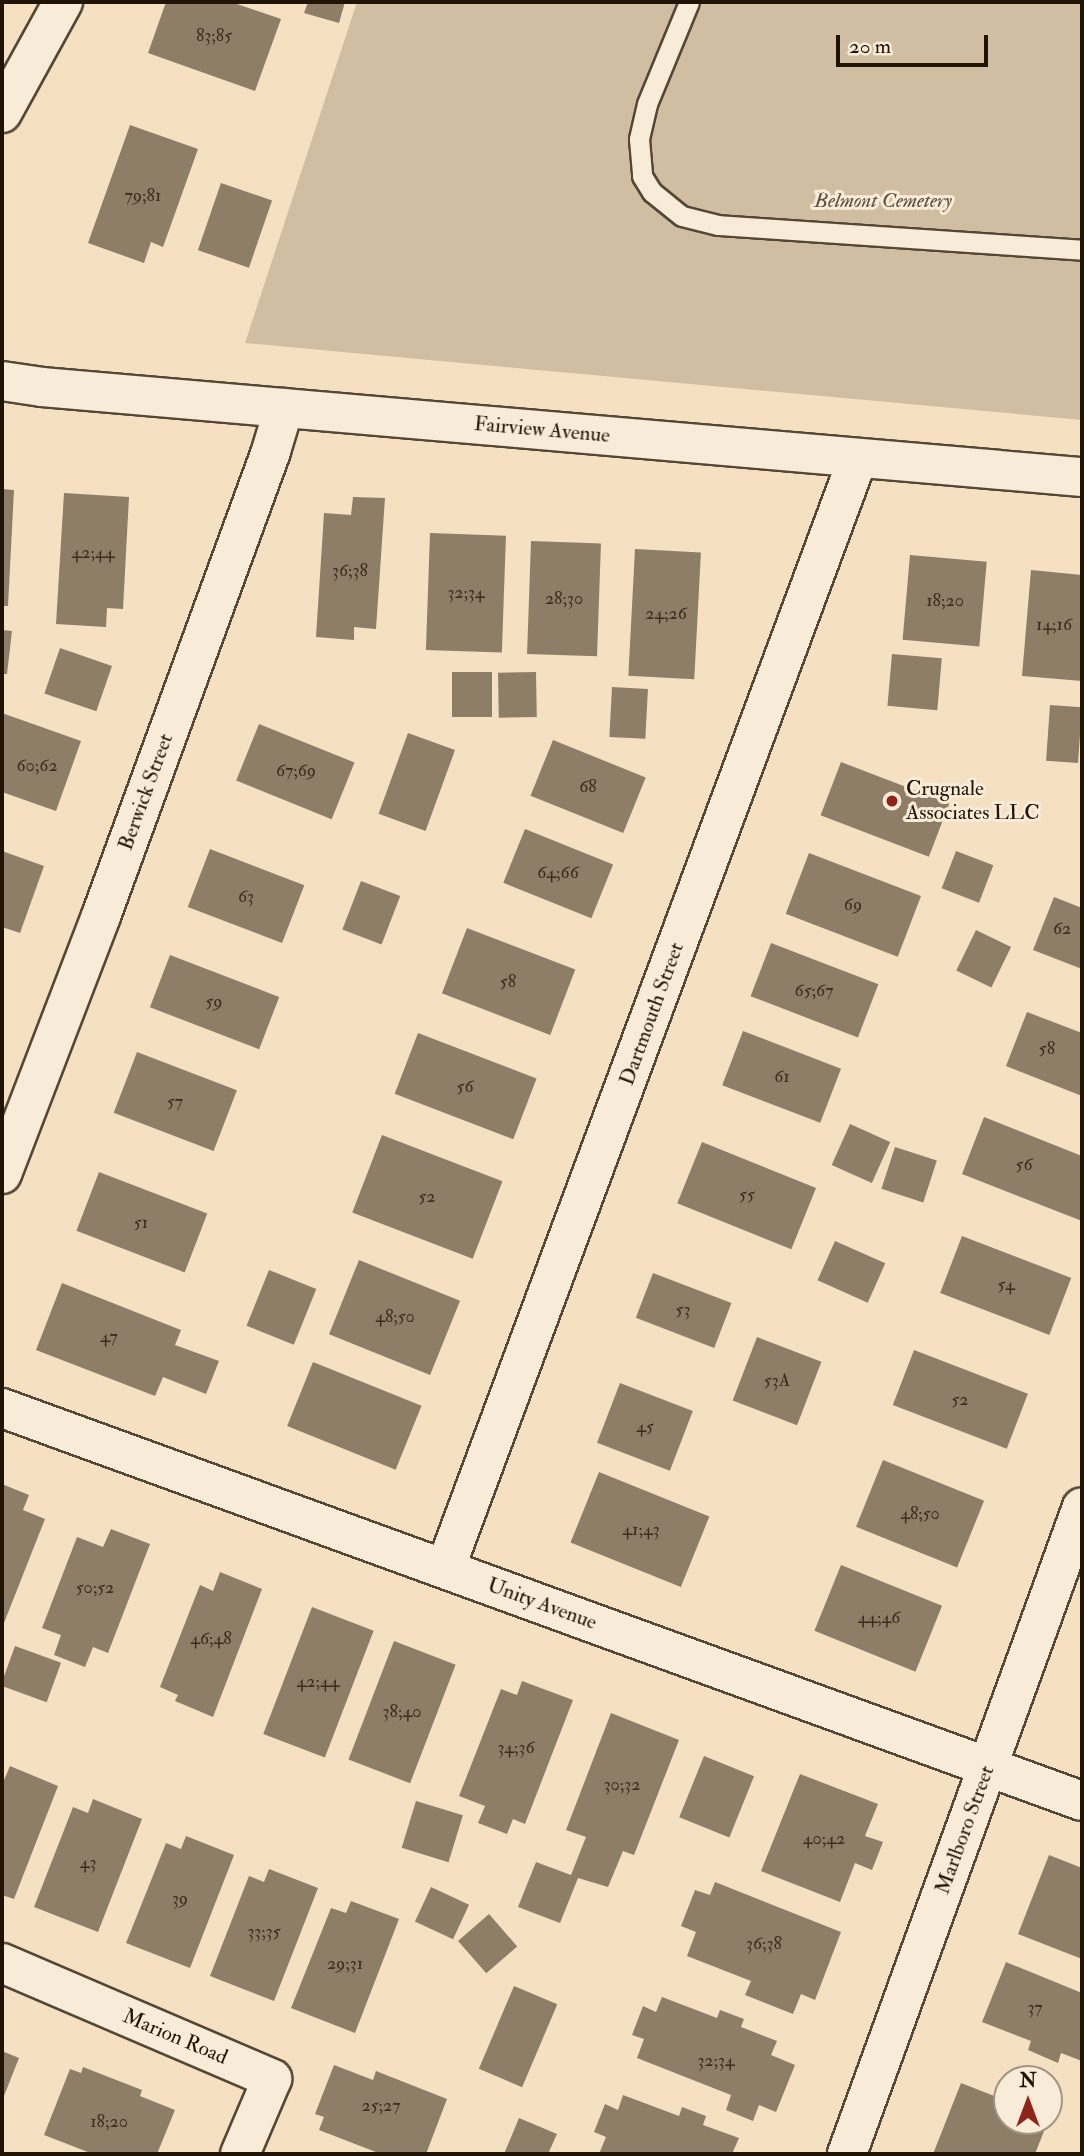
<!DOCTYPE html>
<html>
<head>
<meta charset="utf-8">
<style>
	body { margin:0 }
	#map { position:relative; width:1084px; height:2156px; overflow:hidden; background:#f5e0c2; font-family:"IM FELL Double Pica",serif }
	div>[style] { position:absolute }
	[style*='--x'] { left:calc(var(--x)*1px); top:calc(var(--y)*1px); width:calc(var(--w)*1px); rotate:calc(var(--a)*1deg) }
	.green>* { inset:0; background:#d1bda2 }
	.building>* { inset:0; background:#8e7e68; transform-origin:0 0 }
	.roads { filter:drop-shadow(2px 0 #544735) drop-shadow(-2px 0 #544735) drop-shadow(0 2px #544735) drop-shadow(0 -2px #544735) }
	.service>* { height:19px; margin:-9.5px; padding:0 9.5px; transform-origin:9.5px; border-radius:9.5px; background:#f8ebd7 }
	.minor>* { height:38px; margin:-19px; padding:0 19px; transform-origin:19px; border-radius:19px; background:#f8ebd7 }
	.tertiary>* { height:38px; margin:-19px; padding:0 19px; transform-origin:19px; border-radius:19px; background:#f8ebd7 }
	.dots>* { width:19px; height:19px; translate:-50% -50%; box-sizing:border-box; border:4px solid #f8ebd7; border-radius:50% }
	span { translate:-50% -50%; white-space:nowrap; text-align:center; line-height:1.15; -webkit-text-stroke:6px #f8ebd7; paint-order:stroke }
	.number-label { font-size:18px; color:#3b2e1e }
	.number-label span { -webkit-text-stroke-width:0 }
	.park-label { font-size:21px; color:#5d4f3d; font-style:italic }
	.street-label { font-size:21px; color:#1f1406 }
	.poi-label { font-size:21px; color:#1f1406 }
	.left { translate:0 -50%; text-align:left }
	.frame { position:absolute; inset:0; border:4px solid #1f1406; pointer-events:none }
	.north { position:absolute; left:993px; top:2065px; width:70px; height:70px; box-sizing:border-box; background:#f8ebd7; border:2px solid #a19583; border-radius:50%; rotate:0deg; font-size:19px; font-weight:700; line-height:28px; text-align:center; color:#1f1406 }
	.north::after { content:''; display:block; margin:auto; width:24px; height:32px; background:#8f2418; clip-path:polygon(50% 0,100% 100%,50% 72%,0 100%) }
	.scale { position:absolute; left:836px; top:35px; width:152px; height:32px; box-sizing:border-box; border:4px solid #1f1406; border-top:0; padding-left:9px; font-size:21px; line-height:24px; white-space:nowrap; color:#1f1406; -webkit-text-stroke:5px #f8ebd7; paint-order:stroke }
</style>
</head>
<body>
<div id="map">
	<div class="green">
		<i style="clip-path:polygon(357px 2px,1082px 2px,1082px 420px,245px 343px)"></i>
	</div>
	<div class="building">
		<i style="clip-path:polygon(166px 2px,231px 2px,281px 19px,255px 91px,148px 53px)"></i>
		<i style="clip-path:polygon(308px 2px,345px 2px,339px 23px,304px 13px)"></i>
		<i style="clip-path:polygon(130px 125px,198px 149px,163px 247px,151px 242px,144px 263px,88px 243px)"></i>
		<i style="left:221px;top:183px;width:54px;height:71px;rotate:19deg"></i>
		<i style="clip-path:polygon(2px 489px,14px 490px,8px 606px,2px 606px)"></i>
		<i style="clip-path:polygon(64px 493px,129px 497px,123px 609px,107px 608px,106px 627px,56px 624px)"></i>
		<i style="clip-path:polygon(353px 497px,385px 498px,376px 629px,354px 627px,354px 640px,316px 637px,324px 513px,351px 515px)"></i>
		<i style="left:430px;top:533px;width:76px;height:117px;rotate:2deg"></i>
		<i style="left:531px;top:541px;width:70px;height:113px;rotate:2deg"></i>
		<i style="left:635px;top:549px;width:66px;height:127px;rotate:3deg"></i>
		<i style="left:910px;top:555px;width:77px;height:85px;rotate:5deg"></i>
		<i style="clip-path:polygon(1031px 570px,1082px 575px,1082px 681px,1022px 676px)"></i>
		<i style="clip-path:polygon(2px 630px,12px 631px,7px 674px,2px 674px)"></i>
		<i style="left:60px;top:648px;width:55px;height:48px;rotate:19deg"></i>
		<i style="left:892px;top:654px;width:50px;height:52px;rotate:5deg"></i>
		<i style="left:452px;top:672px;width:40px;height:45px"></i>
		<i style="left:536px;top:672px;width:45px;height:38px;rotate:89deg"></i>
		<i style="left:612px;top:687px;width:36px;height:50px;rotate:3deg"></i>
		<i style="left:1050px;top:705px;width:32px;height:56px;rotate:4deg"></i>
		<i style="clip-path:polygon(2px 713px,81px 741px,56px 811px,2px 792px)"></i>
		<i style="left:259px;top:724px;width:103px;height:61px;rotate:22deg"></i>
		<i style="left:408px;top:733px;width:50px;height:86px;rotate:20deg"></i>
		<i style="left:553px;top:740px;width:100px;height:60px;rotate:22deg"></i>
		<i style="left:841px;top:762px;width:116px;height:57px;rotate:21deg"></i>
		<i style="left:525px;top:829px;width:95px;height:58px;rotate:22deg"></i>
		<i style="left:210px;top:849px;width:101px;height:62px;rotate:21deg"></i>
		<i style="clip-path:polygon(2px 851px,44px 866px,20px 933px,2px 927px)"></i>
		<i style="left:956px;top:851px;width:40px;height:40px;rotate:21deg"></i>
		<i style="left:809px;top:853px;width:120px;height:65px;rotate:21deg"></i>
		<i style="left:361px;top:881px;width:42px;height:52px;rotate:21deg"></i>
		<i style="clip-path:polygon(1054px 897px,1082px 908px,1082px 969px,1033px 950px)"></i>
		<i style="left:467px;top:928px;width:116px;height:70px;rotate:21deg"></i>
		<i style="left:976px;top:930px;width:39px;height:45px;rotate:26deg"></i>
		<i style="left:771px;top:943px;width:115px;height:57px;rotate:21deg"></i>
		<i style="left:170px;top:955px;width:117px;height:56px;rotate:21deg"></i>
		<i style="clip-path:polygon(1027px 1012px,1082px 1033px,1082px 1096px,1006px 1066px)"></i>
		<i style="left:743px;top:1031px;width:105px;height:58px;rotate:21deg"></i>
		<i style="left:418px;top:1033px;width:127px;height:65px;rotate:21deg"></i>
		<i style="left:137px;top:1052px;width:107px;height:65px;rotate:21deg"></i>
		<i style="clip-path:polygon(984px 1117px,1082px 1156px,1082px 1221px,962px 1174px)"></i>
		<i style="left:850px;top:1124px;width:44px;height:45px;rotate:24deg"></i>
		<i style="left:382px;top:1135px;width:129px;height:83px;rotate:21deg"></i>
		<i style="left:702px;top:1142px;width:123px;height:66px;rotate:22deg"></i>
		<i style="left:895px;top:1147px;width:44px;height:44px;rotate:18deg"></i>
		<i style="left:99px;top:1172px;width:116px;height:63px;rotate:21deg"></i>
		<i style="left:962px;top:1236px;width:117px;height:61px;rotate:21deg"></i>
		<i style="left:835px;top:1241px;width:55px;height:43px;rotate:24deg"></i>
		<i style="left:359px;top:1260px;width:109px;height:80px;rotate:22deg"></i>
		<i style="left:269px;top:1270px;width:51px;height:60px;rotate:22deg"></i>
		<i style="left:653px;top:1273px;width:84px;height:48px;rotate:21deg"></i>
		<i style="clip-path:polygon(62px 1283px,181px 1330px,175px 1345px,219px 1361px,206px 1394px,163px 1377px,155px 1396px,36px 1350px)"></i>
		<i style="left:757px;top:1337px;width:69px;height:68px;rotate:21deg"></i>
		<i style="left:914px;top:1350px;width:122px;height:59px;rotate:21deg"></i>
		<i style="left:313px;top:1362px;width:117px;height:69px;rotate:22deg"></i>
		<i style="left:620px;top:1383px;width:78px;height:64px;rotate:21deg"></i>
		<i style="left:883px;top:1460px;width:109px;height:72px;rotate:22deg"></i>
		<i style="left:599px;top:1472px;width:119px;height:76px;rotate:22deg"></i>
		<i style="clip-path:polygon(2px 1484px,29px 1495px,23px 1510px,45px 1519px,2px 1628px)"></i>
		<i style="clip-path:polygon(111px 1529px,150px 1544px,108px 1653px,93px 1647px,85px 1667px,54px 1655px,61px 1635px,42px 1628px,77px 1537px,103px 1547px)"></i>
		<i style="left:841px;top:1565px;width:109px;height:71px;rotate:22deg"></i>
		<i style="clip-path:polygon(220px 1572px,262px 1589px,213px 1717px,175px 1701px,178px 1695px,160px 1687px,200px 1585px,213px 1591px)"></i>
		<i style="left:312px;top:1607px;width:66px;height:136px;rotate:21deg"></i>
		<i style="left:394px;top:1641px;width:66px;height:127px;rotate:21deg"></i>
		<i style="left:15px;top:1646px;width:49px;height:42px;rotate:20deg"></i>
		<i style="clip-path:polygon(522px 1681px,573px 1700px,525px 1824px,513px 1819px,507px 1834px,478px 1823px,485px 1806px,459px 1796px,501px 1689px,517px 1695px)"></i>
		<i style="clip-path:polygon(611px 1713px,679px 1740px,634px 1855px,623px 1851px,608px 1887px,578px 1878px,560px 1923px,518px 1907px,536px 1862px,571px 1875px,586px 1837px,566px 1830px)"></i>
		<i style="left:704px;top:1756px;width:54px;height:66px;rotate:22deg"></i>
		<i style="clip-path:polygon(10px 1766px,58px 1786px,14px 1899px,2px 1895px,2px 1779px,4px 1780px)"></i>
		<i style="clip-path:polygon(800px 1774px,878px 1804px,865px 1836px,883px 1842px,872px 1870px,855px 1863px,840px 1902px,761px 1871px)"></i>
		<i style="clip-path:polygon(93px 1799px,142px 1819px,98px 1932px,34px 1907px,73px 1807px,88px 1813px)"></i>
		<i style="left:416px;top:1801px;width:49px;height:49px;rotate:17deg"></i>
		<i style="clip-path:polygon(186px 1836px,234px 1855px,190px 1968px,126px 1943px,166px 1843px,181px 1849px)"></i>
		<i style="clip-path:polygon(1049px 1855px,1082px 1868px,1082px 1959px,1018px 1934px)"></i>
		<i style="clip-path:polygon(269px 1869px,318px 1888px,274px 2001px,210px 1976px,249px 1876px,264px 1882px)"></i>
		<i style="clip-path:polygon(715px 1882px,841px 1932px,815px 2000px,801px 1994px,793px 2014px,745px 1995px,751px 1981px,687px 1956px,696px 1932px,681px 1926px,695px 1890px,710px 1895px)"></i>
		<i style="left:431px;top:1887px;width:42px;height:38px;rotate:25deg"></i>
		<i style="clip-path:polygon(351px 1901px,399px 1919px,355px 2033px,291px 2008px,331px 1908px,346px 1913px)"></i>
		<i style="left:489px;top:1914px;width:43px;height:41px;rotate:49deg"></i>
		<i style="clip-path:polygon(1006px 1962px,1082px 1993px,1082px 2061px,1061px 2053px,1058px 2063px,1028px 2050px,1031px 2041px,982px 2022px)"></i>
		<i style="left:514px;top:1986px;width:47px;height:90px;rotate:23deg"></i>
		<i style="clip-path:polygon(662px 1997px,717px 2018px,720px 2010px,744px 2019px,741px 2027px,777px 2041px,771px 2055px,795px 2065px,776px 2112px,759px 2105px,753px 2121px,726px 2110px,731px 2095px,637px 2058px,644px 2039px,632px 2035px,643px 2006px,656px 2012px)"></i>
		<i style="clip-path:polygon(2px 2051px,19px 2058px,2px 2101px)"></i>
		<i style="clip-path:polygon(334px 2065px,373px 2080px,376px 2071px,447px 2099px,426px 2154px,381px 2154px,319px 2130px,324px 2117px,315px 2114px)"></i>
		<i style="clip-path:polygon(83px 2067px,142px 2090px,140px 2096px,175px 2110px,157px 2154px,93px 2154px,44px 2135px,70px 2069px,81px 2073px)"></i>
		<i style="clip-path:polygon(961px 2083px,1007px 2101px,1007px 2121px,1048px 2121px,1035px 2154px,933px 2154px)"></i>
		<i style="clip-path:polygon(623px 2095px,679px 2116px,682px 2107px,706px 2116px,703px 2125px,739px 2138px,732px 2154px,599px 2154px,606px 2137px,594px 2132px,605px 2104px,618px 2110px)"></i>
		<i style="clip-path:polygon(519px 2118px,557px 2134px,548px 2154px,504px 2154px)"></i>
	</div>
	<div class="roads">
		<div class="service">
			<i style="--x:689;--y:2;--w:110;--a:112.4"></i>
			<i style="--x:647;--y:104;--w:36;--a:103"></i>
			<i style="--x:639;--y:139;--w:37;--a:85"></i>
			<i style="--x:642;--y:176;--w:19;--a:58"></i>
			<i style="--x:652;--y:192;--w:38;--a:39"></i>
			<i style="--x:682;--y:216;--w:37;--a:14"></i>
			<i style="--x:718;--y:225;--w:365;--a:3.9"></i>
		</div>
		<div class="minor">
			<i style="--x:2;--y:381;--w:40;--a:8.5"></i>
			<i style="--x:42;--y:387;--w:1044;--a:4.95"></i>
			<i style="--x:2;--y:1174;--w:276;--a:-69"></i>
			<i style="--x:101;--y:916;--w:495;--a:-69.9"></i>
			<i style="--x:271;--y:451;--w:45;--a:-73.2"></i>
			<i style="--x:2;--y:1408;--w:1149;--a:20"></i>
			<i style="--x:445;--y:1569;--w:1185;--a:-69.61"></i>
			<i style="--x:2;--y:1963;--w:294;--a:23.2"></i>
			<i style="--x:272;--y:2079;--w:82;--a:113.1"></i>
			<i style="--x:847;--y:2154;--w:688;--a:-70.04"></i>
		</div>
		<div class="tertiary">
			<i style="--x:2;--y:113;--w:127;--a:-61.2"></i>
		</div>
	</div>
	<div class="dots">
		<i style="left:892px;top:801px;background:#8f2418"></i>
	</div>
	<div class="number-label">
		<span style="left:214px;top:36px">83;85</span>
		<span style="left:143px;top:196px">79;81</span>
		<span style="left:93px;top:553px">42;44</span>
		<span style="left:350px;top:571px">36;38</span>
		<span style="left:466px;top:593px">32;34</span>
		<span style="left:564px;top:599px">28;30</span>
		<span style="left:945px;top:601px">18;20</span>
		<span style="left:666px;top:614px">24;26</span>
		<span style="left:1054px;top:625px">14;16</span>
		<span style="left:37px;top:766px">60;62</span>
		<span style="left:296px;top:771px">67;69</span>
		<span style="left:588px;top:787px">68</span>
		<span style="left:558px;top:873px">64;66</span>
		<span style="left:246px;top:897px">63</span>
		<span style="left:853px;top:905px">69</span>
		<span style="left:1062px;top:929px">62</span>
		<span style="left:508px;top:982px">58</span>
		<span style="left:814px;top:991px">65;67</span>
		<span style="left:214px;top:1002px">59</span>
		<span style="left:1047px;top:1049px">58</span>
		<span style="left:782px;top:1077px">61</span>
		<span style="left:465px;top:1087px">56</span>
		<span style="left:175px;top:1102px">57</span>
		<span style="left:1024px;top:1165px">56</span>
		<span style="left:747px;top:1195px">55</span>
		<span style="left:427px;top:1197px">52</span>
		<span style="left:141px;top:1223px">51</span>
		<span style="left:1006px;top:1285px">54</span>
		<span style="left:683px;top:1310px">53</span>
		<span style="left:395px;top:1317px">48;50</span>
		<span style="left:109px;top:1337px">47</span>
		<span style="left:777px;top:1381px">53A</span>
		<span style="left:960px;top:1400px">52</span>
		<span style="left:645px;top:1427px">45</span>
		<span style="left:920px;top:1514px">48;50</span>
		<span style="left:641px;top:1530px">41;43</span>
		<span style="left:95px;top:1588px">50;52</span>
		<span style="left:879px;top:1618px">44;46</span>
		<span style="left:211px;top:1639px">46;48</span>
		<span style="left:318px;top:1682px">42;44</span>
		<span style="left:402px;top:1712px">38;40</span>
		<span style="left:516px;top:1748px">34;36</span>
		<span style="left:622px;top:1785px">30;32</span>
		<span style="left:824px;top:1839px">40;42</span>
		<span style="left:88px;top:1863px">43</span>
		<span style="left:180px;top:1899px">39</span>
		<span style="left:264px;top:1932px">33;35</span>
		<span style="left:764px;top:1944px">36;38</span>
		<span style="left:345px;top:1964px">29;31</span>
		<span style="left:1035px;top:2008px">37</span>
		<span style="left:716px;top:2061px">32;34</span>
		<span style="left:381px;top:2106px">25;27</span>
		<span style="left:109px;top:2122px">18;20</span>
	</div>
	<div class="park-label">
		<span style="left:883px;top:201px">Belmont Cemetery</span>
	</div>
	<div class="street-label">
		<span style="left:542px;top:430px;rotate:5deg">Fairview Avenue</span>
		<span style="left:146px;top:792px;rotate:-70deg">Berwick Street</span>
		<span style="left:652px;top:1014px;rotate:-70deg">Dartmouth Street</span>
		<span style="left:542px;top:1604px;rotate:20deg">Unity Avenue</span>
		<span style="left:965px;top:1830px;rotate:-70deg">Marlboro Street</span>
		<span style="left:175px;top:2037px;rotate:23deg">Marion Road</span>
	</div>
	<div class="poi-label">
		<span class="left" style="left:906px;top:801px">Crugnale<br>Associates LLC</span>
	</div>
	<div class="frame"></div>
	<div class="north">N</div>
	<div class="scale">20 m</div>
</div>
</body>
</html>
